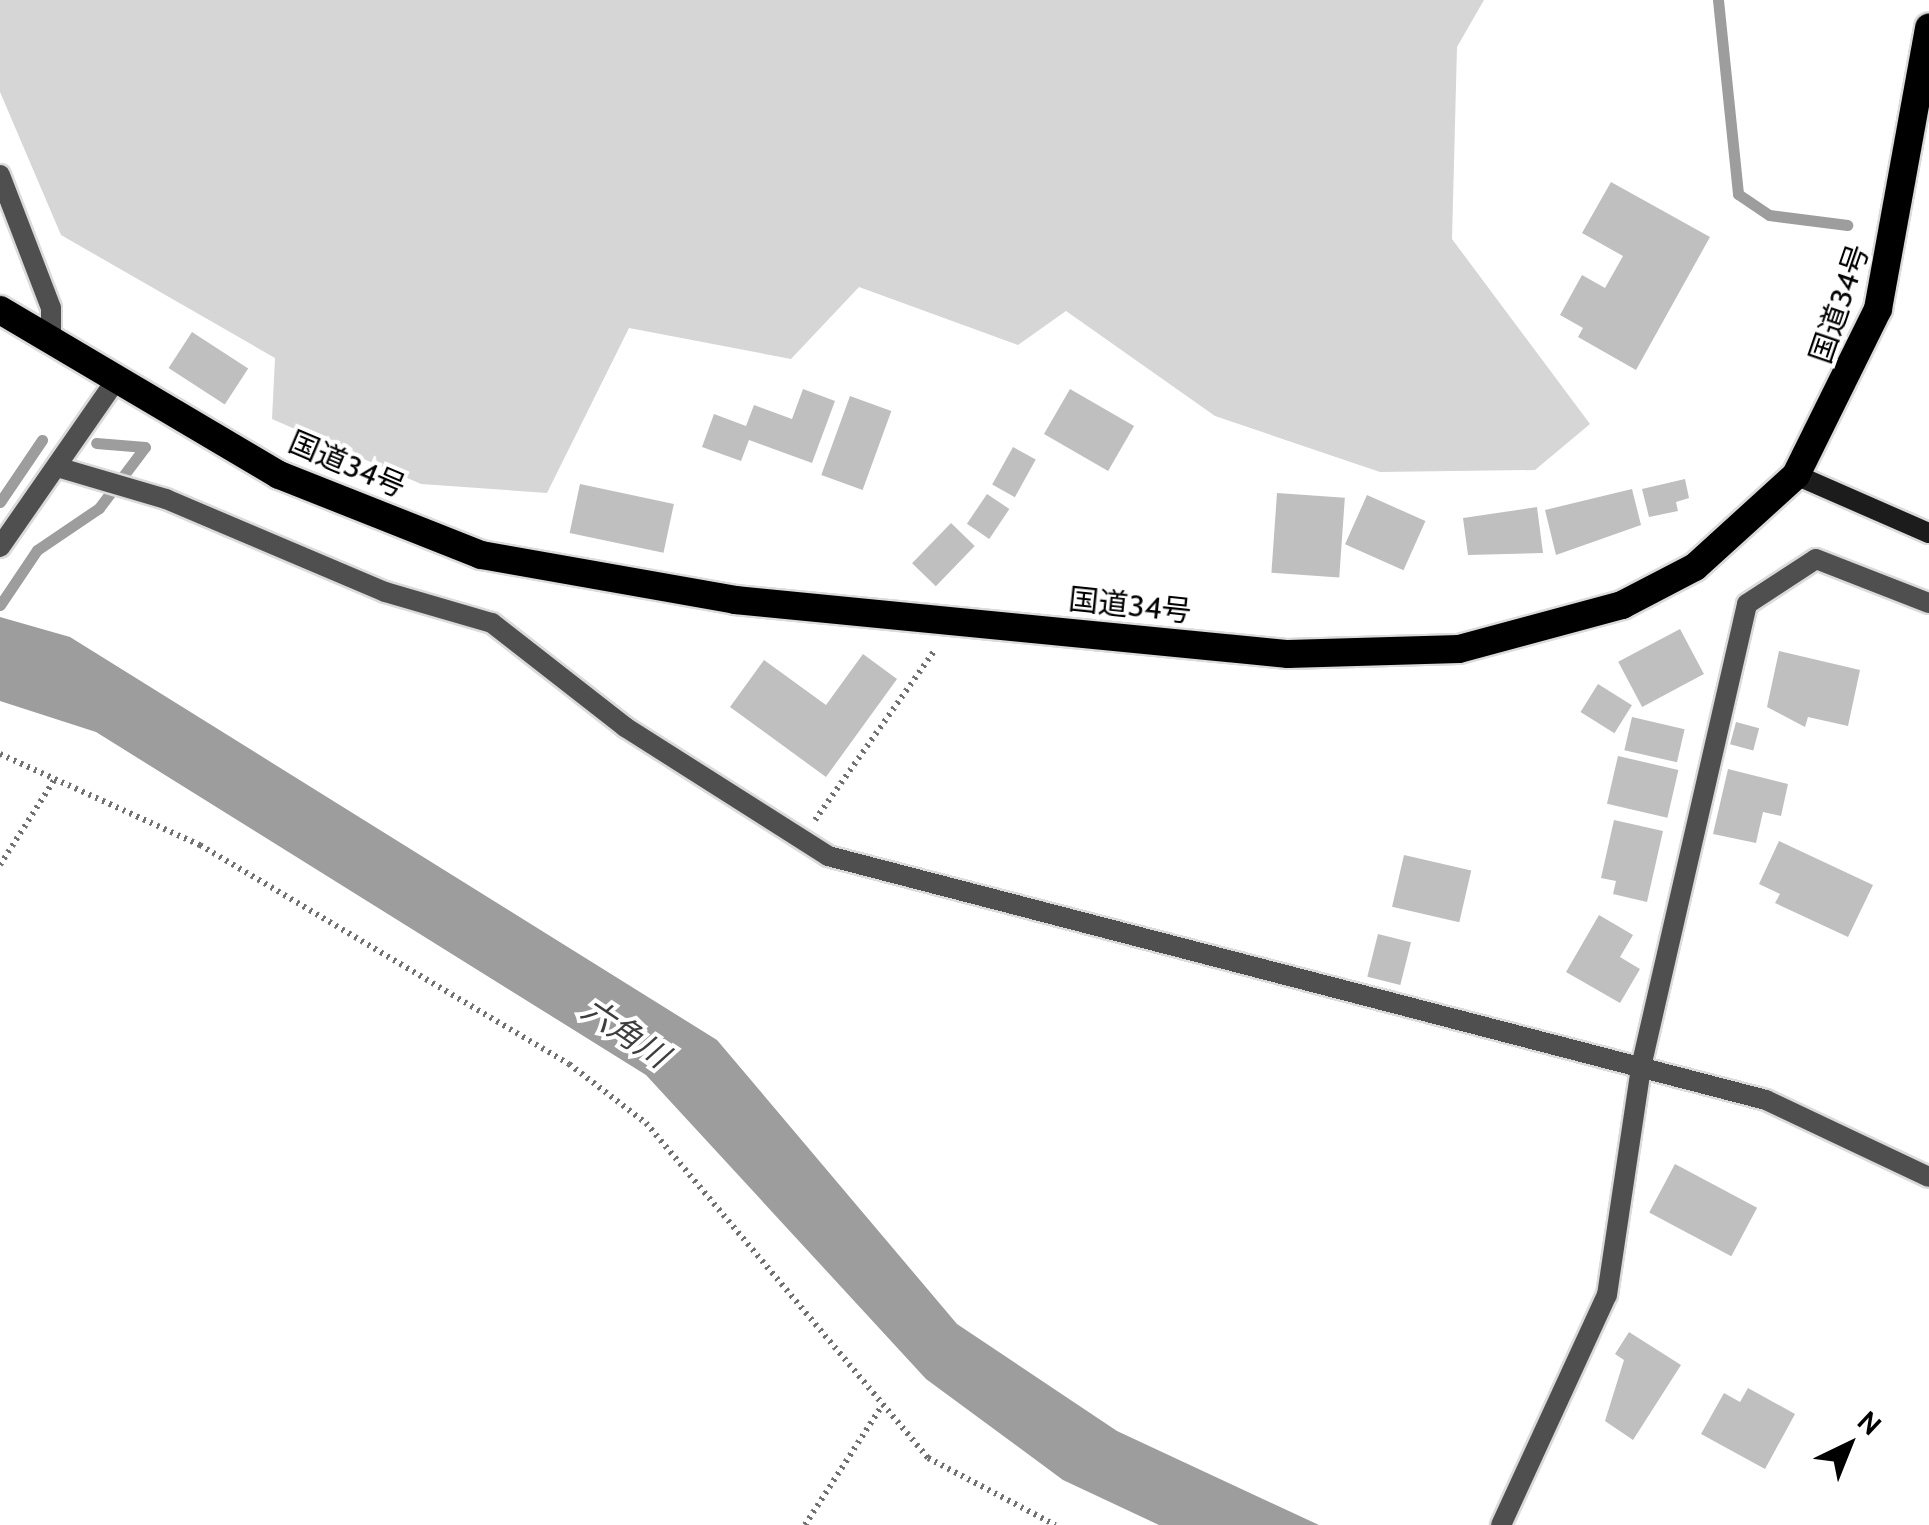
<!DOCTYPE html>
<html>
<head>
<meta charset="utf-8">
<style>
	body { margin:0 }
	#map { position:relative; width:1929px; height:1525px; overflow:hidden; background:#fff; font-family:Cabin,"Noto Sans JP",sans-serif }
	div>[style] { position:absolute }
	[style*='--x'] { left:calc(var(--x)*1px); top:calc(var(--y)*1px); width:calc(var(--w)*1px); rotate:calc(var(--a)*1deg) }
	.green>* { inset:0; background:#d6d6d6 }
	.water>* { inset:0; background:#9d9d9d }
	.stream>* { height:11px; margin:-5.5px; padding:0 5.5px; transform-origin:5.5px; border-radius:5.5px; background:#9d9d9d }
	.building>* { inset:0; background:#bfbfbf; transform-origin:0 0 }
	.path>* { height:6px; margin-top:-3px; transform-origin:0; background:repeating-linear-gradient(90deg,#717171 0 2.5px,transparent 0 7.5px) }
	.roads { filter:drop-shadow(2px 0 #dbdbdb) drop-shadow(-2px 0 #dbdbdb) drop-shadow(0 2px #dbdbdb) drop-shadow(0 -2px #dbdbdb) }
	.minor>* { height:20px; margin:-10px; padding:0 10px; transform-origin:10px; border-radius:10px; background:#4f4f4f }
	.secondary>* { height:20px; margin:-10px; padding:0 10px; transform-origin:10px; border-radius:10px; background:#1c1c1c }
	.trunk>* { height:28px; margin:-14px; padding:0 14px; transform-origin:14px; border-radius:14px; background:#000 }
	span { translate:-50% -50%; white-space:nowrap; text-align:center; line-height:1.15; -webkit-text-stroke:8px #fff; paint-order:stroke }
	.street-label { font-size:30px; color:#000 }
	.water-label { font-size:32px; color:#3e3e3e; font-style:italic }
	.north { position:absolute; left:1799px; top:1395px; width:100px; height:100px; -webkit-text-stroke:8px #fff; paint-order:stroke; rotate:43deg; font-size:28px; font-weight:700; line-height:40px; text-align:center; color:#000 }
	.north::after { content:''; display:block; margin:auto; width:35px; height:45px; background:#000; clip-path:polygon(50% 0,100% 100%,50% 72%,0 100%) }
</style>
</head>
<body>
<div id="map">
	<div class="green">
		<i style="clip-path:polygon(0 0,1484px 0,1457px 47px,1452px 239px,1590px 424px,1535px 470px,1380px 472px,1215px 416px,1066px 311px,1018px 345px,859px 287px,791px 359px,629px 328px,547px 493px,421px 484px,272px 419px,275px 358px,61px 235px,0 92px)"></i>
	</div>
	<div class="water">
		<i style="clip-path:polygon(0 617px,70px 637px,717px 1040px,957px 1324px,1117px 1431px,1319px 1525px,1159px 1525px,1063px 1480px,926px 1379px,646px 1075px,96px 732px,0 701px)"></i>
	</div>
	<div class="stream">
		<i style="--x:1718;--y:0;--w:195;--a:84.1"></i>
		<i style="--x:1738;--y:194;--w:37;--a:34"></i>
		<i style="--x:1769;--y:215;--w:79;--a:7.3"></i>
		<i style="--x:0;--y:502;--w:75;--a:-55.9"></i>
		<i style="--x:0;--y:605;--w:66;--a:-56.1"></i>
		<i style="--x:37;--y:550;--w:75;--a:-34.1"></i>
		<i style="--x:99;--y:508;--w:76;--a:-53"></i>
		<i style="--x:145;--y:447;--w:49;--a:-175.3"></i>
	</div>
	<div class="building">
		<i style="clip-path:polygon(1611px 182px,1710px 237px,1636px 370px,1578px 337px,1583px 328px,1560px 315px,1582px 275px,1605px 288px,1623px 256px,1582px 233px)"></i>
		<i style="left:192px;top:332px;width:67px;height:43px;rotate:33deg"></i>
		<i style="clip-path:polygon(803px 389px,835px 401px,812px 463px,749px 440px,741px 461px,702px 447px,714px 414px,746px 426px,754px 405px,792px 419px)"></i>
		<i style="left:1070px;top:389px;width:74px;height:52px;rotate:30deg"></i>
		<i style="left:850px;top:396px;width:44px;height:84px;rotate:20deg"></i>
		<i style="left:1013px;top:447px;width:26px;height:43px;rotate:29deg"></i>
		<i style="clip-path:polygon(1685px 479px,1689px 498px,1676px 502px,1678px 511px,1649px 517px,1642px 489px)"></i>
		<i style="left:580px;top:484px;width:96px;height:50px;rotate:12deg"></i>
		<i style="clip-path:polygon(1632px 489px,1641px 525px,1556px 555px,1545px 510px)"></i>
		<i style="left:1277px;top:493px;width:68px;height:80px;rotate:4deg"></i>
		<i style="left:987px;top:494px;width:27px;height:36px;rotate:34deg"></i>
		<i style="left:1367px;top:495px;width:64px;height:54px;rotate:24deg"></i>
		<i style="clip-path:polygon(1537px 507px,1543px 553px,1468px 555px,1463px 518px)"></i>
		<i style="left:951px;top:523px;width:33px;height:56px;rotate:44deg"></i>
		<i style="left:1680px;top:629px;width:51px;height:70px;rotate:62deg"></i>
		<i style="clip-path:polygon(1779px 651px,1860px 670px,1848px 726px,1808px 717px,1805px 727px,1767px 707px)"></i>
		<i style="clip-path:polygon(863px 654px,897px 679px,826px 777px,730px 707px,764px 660px,826px 705px)"></i>
		<i style="left:1598px;top:684px;width:40px;height:33px;rotate:32deg"></i>
		<i style="left:1632px;top:717px;width:54px;height:34px;rotate:13deg"></i>
		<i style="left:1736px;top:722px;width:24px;height:23px;rotate:15deg"></i>
		<i style="left:1618px;top:756px;width:62px;height:49px;rotate:13deg"></i>
		<i style="clip-path:polygon(1728px 769px,1788px 784px,1781px 816px,1763px 812px,1756px 843px,1713px 834px)"></i>
		<i style="clip-path:polygon(1614px 820px,1663px 831px,1647px 902px,1613px 894px,1616px 881px,1601px 878px)"></i>
		<i style="clip-path:polygon(1779px 841px,1873px 885px,1848px 937px,1775px 903px,1780px 894px,1759px 884px)"></i>
		<i style="left:1404px;top:855px;width:69px;height:53px;rotate:13deg"></i>
		<i style="clip-path:polygon(1599px 915px,1633px 935px,1620px 957px,1640px 969px,1620px 1003px,1566px 972px)"></i>
		<i style="left:1378px;top:934px;width:34px;height:44px;rotate:14deg"></i>
		<i style="left:1675px;top:1164px;width:93px;height:55px;rotate:28deg"></i>
		<i style="clip-path:polygon(1629px 1332px,1681px 1365px,1633px 1440px,1605px 1421px,1624px 1360px,1615px 1354px)"></i>
		<i style="clip-path:polygon(1748px 1388px,1795px 1414px,1765px 1469px,1701px 1434px,1724px 1393px,1740px 1402px)"></i>
	</div>
	<div class="path">
		<i style="--x:0;--y:754;--w:220;--a:24.5"></i>
		<i style="--x:200;--y:845;--w:429;--a:30.7"></i>
		<i style="--x:569;--y:1064;--w:97;--a:37.5"></i>
		<i style="--x:646;--y:1123;--w:438;--a:49.9"></i>
		<i style="--x:928;--y:1458;--w:144;--a:27.8"></i>
		<i style="--x:815;--y:820;--w:207;--a:-54.8"></i>
		<i style="--x:0;--y:865;--w:104;--a:-57.5"></i>
		<i style="--x:805;--y:1525;--w:140;--a:-57.2"></i>
	</div>
	<div class="roads">
		<div class="minor">
			<i style="--x:0;--y:175;--w:142;--a:69"></i>
			<i style="--x:51;--y:308;--w:34;--a:90"></i>
			<i style="--x:57;--y:467;--w:114;--a:16.4"></i>
			<i style="--x:166;--y:499;--w:238;--a:23"></i>
			<i style="--x:385;--y:592;--w:111;--a:16.2"></i>
			<i style="--x:492;--y:623;--w:169;--a:38"></i>
			<i style="--x:625;--y:727;--w:241;--a:32.4"></i>
			<i style="--x:828;--y:856;--w:969;--a:14.58"></i>
			<i style="--x:1766;--y:1100;--w:180;--a:25.3"></i>
			<i style="--x:0;--y:547;--w:200;--a:-55.2"></i>
			<i style="--x:1501;--y:1525;--w:253;--a:-65.3"></i>
			<i style="--x:1607;--y:1295;--w:231;--a:-81.5"></i>
			<i style="--x:1641;--y:1067;--w:475;--a:-77.1"></i>
			<i style="--x:1747;--y:604;--w:82;--a:-33.1"></i>
			<i style="--x:1816;--y:559;--w:121;--a:21.3"></i>
		</div>
		<div class="secondary">
			<i style="--x:1796;--y:475;--w:145;--a:23.6"></i>
		</div>
		<div class="trunk">
			<i style="--x:0;--y:310;--w:324;--a:30.6"></i>
			<i style="--x:279;--y:475;--w:217;--a:21.6"></i>
			<i style="--x:481;--y:555;--w:258;--a:10"></i>
			<i style="--x:735;--y:600;--w:556;--a:5.58"></i>
			<i style="--x:1288;--y:654;--w:171;--a:-1.7"></i>
			<i style="--x:1459;--y:649;--w:169;--a:-15.1"></i>
			<i style="--x:1622;--y:605;--w:82;--a:-27.5"></i>
			<i style="--x:1695;--y:567;--w:137;--a:-42.3"></i>
			<i style="--x:1796;--y:475;--w:185;--a:-63.7"></i>
			<i style="--x:1878;--y:309;--w:286;--a:-79.7"></i>
		</div>
	</div>
	<div class="street-label">
		<span style="left:1840px;top:304px;rotate:-71deg">国道34号</span>
		<span style="left:347px;top:465px;rotate:23deg">国道34号</span>
		<span style="left:1130px;top:606px;rotate:6deg">国道34号</span>
	</div>
	<div class="water-label">
		<span style="left:625px;top:1033px;rotate:34deg">六角川</span>
	</div>
	<div class="north">N</div>
</div>
</body>
</html>
